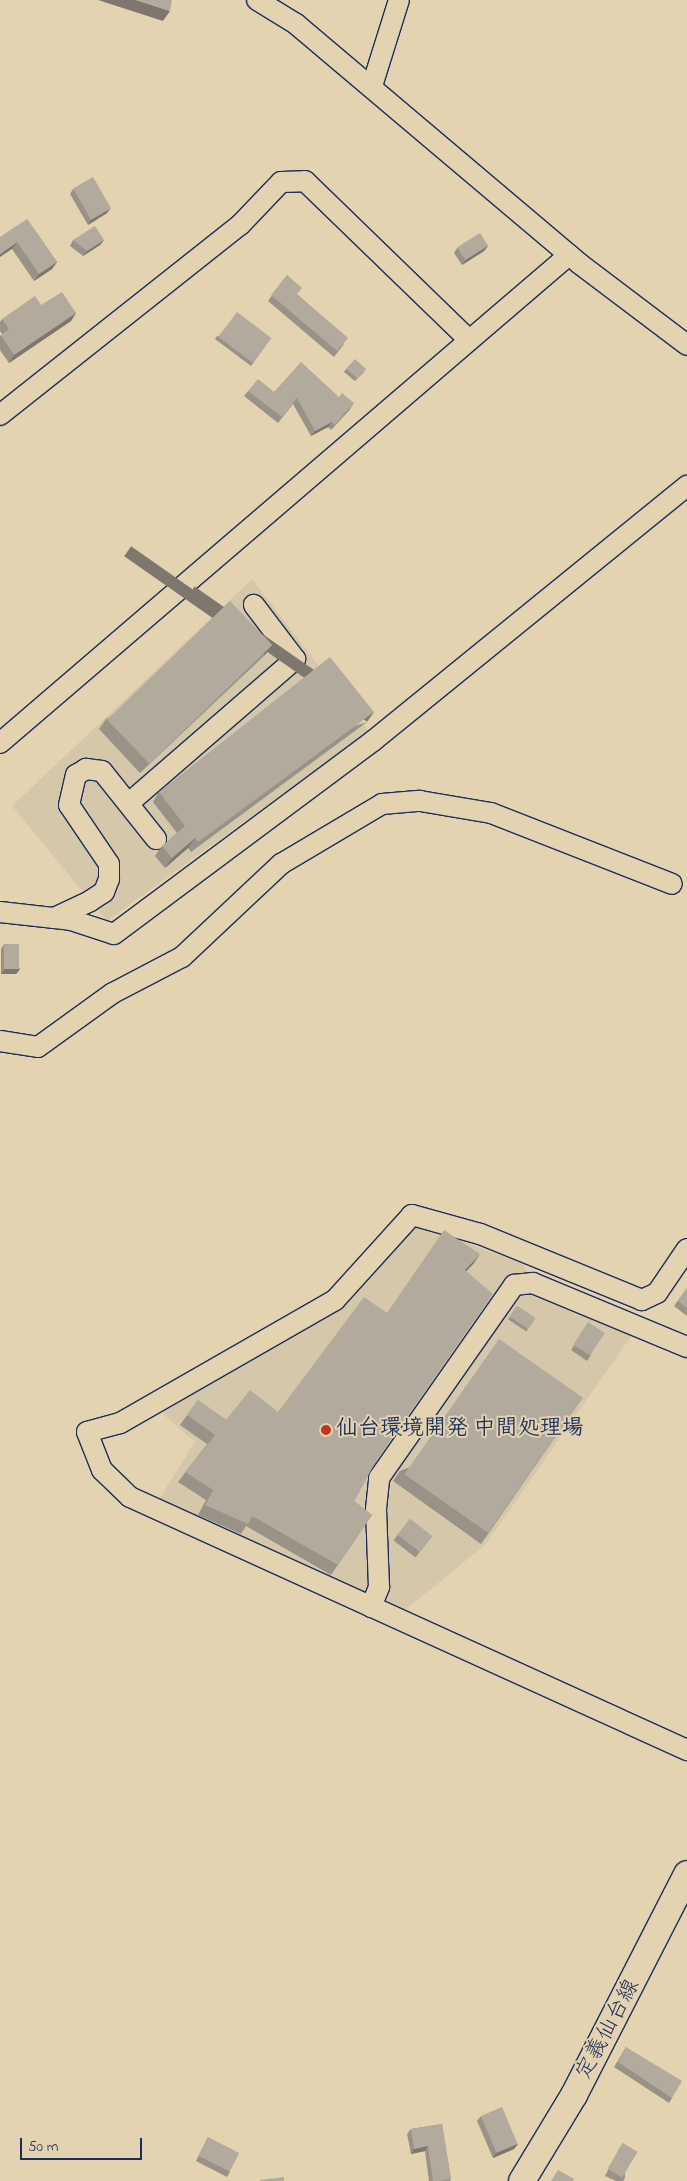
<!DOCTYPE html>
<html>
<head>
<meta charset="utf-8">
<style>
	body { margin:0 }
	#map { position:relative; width:687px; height:2181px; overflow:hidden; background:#e4d3b0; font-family:"Indie Flower","Klee One",sans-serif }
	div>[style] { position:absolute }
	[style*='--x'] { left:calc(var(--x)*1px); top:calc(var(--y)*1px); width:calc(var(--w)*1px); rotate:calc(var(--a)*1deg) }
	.built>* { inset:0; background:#d5c7aa }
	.roads { filter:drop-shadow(1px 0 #1b2f5e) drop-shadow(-1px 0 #1b2f5e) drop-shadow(0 1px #1b2f5e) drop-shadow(0 -1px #1b2f5e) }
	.minor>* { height:20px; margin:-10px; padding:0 10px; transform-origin:10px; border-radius:10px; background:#e4d3b0 }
	.major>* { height:26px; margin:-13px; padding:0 13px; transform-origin:13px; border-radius:13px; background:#e4d3b0 }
	.wall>* { inset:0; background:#999286; transform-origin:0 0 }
	.shaded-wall>* { inset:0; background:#7d776d; transform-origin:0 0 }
	.building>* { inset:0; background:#b2aa9c; transform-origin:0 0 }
	.dots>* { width:14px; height:14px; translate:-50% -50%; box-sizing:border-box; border:2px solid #e4d3b0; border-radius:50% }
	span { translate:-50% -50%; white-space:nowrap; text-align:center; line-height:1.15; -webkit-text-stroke:4px #e4d3b0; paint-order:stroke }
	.poi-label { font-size:22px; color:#1b2f5e; font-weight:700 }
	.left { translate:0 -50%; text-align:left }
	.street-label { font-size:22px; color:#1b2f5e }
	.scale { position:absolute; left:20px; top:2138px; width:122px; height:22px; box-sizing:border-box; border:2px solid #1b2f5e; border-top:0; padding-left:6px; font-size:15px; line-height:18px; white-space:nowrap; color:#1b2f5e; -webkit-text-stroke:4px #e4d3b0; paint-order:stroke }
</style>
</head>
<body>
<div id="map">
	<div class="built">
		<i style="clip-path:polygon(252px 579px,369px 731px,107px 921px,12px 806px)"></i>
		<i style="clip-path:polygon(415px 1223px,524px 1265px,535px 1294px,632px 1335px,485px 1545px,404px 1611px,159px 1499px,195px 1442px,162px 1413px,338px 1307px)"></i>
	</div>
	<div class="roads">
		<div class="minor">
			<i style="--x:257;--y:0;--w:46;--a:31.6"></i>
			<i style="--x:296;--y:24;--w:372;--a:40.2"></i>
			<i style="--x:580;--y:264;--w:134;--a:37.1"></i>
			<i style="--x:372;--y:86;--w:90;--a:-72.6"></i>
			<i style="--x:0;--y:415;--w:306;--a:-38.4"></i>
			<i style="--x:240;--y:225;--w:59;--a:-46.4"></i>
			<i style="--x:281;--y:182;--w:24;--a:-2"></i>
			<i style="--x:305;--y:181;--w:228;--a:44.1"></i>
			<i style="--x:0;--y:743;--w:750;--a:-40.62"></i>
			<i style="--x:129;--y:803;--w:220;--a:-40.9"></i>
			<i style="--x:295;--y:659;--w:68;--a:-127.2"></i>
			<i style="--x:0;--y:912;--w:71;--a:6.4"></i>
			<i style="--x:71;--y:920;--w:45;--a:18"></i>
			<i style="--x:114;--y:934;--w:323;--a:-36.7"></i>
			<i style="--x:373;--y:741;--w:405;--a:-39.1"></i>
			<i style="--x:54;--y:918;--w:40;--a:-25"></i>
			<i style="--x:90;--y:901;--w:17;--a:-33"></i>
			<i style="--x:104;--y:892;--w:14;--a:-69"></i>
			<i style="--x:109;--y:879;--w:15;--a:-90"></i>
			<i style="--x:109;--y:864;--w:71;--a:-124.1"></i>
			<i style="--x:69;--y:805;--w:31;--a:-77"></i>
			<i style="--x:76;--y:775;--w:12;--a:-31"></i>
			<i style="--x:86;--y:769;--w:16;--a:7"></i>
			<i style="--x:102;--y:771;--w:87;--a:51.5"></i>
			<i style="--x:0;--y:1041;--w:38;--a:9"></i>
			<i style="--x:38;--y:1047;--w:92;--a:-35.8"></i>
			<i style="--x:113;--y:993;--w:78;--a:-27.6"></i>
			<i style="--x:182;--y:957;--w:136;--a:-43.2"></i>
			<i style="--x:281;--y:864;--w:117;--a:-30.7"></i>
			<i style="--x:382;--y:804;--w:38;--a:-5"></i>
			<i style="--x:420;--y:801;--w:72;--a:9.6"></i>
			<i style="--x:491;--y:813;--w:194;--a:21.4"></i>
			<i style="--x:687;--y:1249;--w:53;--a:124.3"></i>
			<i style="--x:657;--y:1293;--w:17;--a:155"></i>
			<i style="--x:642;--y:1300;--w:175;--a:-157.8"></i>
			<i style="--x:480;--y:1234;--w:71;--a:-164.4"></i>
			<i style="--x:412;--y:1215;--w:115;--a:132.2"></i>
			<i style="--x:335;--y:1300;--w:248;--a:150.2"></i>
			<i style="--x:120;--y:1423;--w:34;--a:165"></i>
			<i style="--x:87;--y:1432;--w:41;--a:68.5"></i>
			<i style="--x:102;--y:1470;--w:39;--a:44"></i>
			<i style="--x:130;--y:1497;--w:612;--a:24.43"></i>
			<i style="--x:371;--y:1607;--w:22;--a:-68"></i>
			<i style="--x:379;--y:1587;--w:78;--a:-92.2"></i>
			<i style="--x:376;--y:1509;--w:31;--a:-84"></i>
			<i style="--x:379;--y:1478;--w:236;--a:-55"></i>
			<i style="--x:514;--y:1285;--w:19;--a:-6"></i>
			<i style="--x:533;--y:1283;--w:167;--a:22.6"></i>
		</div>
		<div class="major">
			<i style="--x:522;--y:2181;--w:100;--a:-58.8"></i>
			<i style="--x:574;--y:2095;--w:248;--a:-62.9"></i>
		</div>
	</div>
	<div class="wall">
		<i style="clip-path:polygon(73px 189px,107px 213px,88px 225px,70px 194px)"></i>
		<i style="clip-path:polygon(27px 219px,57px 262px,52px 269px,34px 281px,12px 249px)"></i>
		<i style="clip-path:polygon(73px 240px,104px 240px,100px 245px,83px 256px,70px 246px)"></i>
		<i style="clip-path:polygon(488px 246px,484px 251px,462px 265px,454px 253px,457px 248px)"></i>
		<i style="clip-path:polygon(287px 275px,297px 294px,344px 344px,334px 357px,268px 301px)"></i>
		<i style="clip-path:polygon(41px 305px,76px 313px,71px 321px,9px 363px,0 350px,0 336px,2px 334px,0 331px,0 322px,2px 319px)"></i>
		<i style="clip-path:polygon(217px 336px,271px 338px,251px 366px,215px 339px)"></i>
		<i style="clip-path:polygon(346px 369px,364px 372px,355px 381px,344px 372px)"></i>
		<i style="clip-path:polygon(248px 391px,274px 392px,350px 409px,331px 430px,328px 427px,311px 436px,293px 404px,278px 423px,244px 396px)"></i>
		<i style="clip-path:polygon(272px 645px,265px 655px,140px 773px,99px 729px,106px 719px)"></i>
		<i style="clip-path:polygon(367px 722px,191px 852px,188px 848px,165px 868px,155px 856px,162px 846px,177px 833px,153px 802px,159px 792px)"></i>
		<i style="clip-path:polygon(4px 944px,20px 969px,16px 974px,1px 974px,1px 949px)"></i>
		<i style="clip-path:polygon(474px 1263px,466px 1271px,376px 1461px,354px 1501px,372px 1515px,331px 1575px,246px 1526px,241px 1534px,198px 1515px,206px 1500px,178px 1482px,207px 1444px,180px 1425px,198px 1400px,226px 1420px,278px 1412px,387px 1313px)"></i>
		<i style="clip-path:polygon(687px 1288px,687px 1316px,674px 1306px)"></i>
		<i style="left:517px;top:1306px;width:22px;height:16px;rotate:34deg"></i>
		<i style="clip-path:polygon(585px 1328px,591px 1355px,587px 1361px,571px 1350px)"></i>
		<i style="clip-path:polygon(583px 1397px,481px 1544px,393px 1481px,400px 1471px)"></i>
		<i style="left:410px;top:1519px;width:28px;height:27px;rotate:38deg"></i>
		<i style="clip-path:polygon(626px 2047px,672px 2098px,669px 2103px,614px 2067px)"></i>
		<i style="clip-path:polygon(481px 2116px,518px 2144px,514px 2149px,493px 2158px,477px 2121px)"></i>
		<i style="clip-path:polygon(442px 2124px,451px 2179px,450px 2181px,429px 2181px,425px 2151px,411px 2154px,407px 2134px,411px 2129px)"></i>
		<i style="clip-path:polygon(208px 2137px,230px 2172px,227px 2177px,196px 2161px)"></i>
		<i style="clip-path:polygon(623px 2143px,625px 2178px,623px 2181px,616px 2181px,605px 2176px,619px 2149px)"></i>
	</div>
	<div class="shaded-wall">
		<i style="clip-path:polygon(98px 0,136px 0,170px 11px,163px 21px)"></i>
		<i style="clip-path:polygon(111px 208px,107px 213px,88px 225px,91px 219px)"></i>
		<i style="clip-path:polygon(104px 240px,100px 245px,83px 256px,87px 251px)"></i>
		<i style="clip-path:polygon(17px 242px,12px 249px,0 257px,0 254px)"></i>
		<i style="clip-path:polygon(488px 246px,484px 251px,462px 265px,466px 260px)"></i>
		<i style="clip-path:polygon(57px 262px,52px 269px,34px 281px,39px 274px)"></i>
		<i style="clip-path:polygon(76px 313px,71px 321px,9px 363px,14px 355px)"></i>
		<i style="clip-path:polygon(354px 403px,350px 409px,331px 430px,335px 425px)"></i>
		<i style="clip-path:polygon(332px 422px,328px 427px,311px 436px,315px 431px)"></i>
		<i style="left:272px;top:645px;width:12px;height:172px;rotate:125deg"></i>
		<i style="left:374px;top:712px;width:12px;height:219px;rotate:125deg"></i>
		<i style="clip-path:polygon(195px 838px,188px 848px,165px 868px,172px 858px)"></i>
		<i style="clip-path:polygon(5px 969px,20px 969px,16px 974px,1px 974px)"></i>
		<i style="clip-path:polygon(480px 1254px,474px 1263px,458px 1280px,465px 1270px)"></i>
		<i style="clip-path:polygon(518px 2144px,514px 2149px,493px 2158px,496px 2153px)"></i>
		<i style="clip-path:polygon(428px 2146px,425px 2151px,411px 2154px,414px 2149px)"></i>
	</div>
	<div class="building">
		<i style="clip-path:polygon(136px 0,172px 0,170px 11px)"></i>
		<i style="left:93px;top:177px;width:36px;height:23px;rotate:60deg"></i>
		<i style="clip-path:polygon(27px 219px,57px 262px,39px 274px,17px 242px,0 254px,0 237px)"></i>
		<i style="clip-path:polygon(95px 226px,104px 240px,87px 251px,73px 240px)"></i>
		<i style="left:480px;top:233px;width:15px;height:27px;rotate:58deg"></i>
		<i style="clip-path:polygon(287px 275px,302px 288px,297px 294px,348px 338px,337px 351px,271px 295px)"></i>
		<i style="clip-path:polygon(62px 292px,76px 313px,14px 355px,1px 335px,9px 329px,2px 319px,35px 296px,41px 305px)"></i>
		<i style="left:237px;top:312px;width:43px;height:31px;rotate:37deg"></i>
		<i style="left:355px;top:359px;width:15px;height:13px;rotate:42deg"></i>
		<i style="clip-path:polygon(301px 362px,339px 397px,342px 393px,354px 403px,335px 425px,332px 422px,315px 431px,297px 398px,282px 417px,248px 391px,258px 379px,274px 392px)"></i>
		<i style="left:230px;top:601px;width:61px;height:171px;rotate:46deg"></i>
		<i style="clip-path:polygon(330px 657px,374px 712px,198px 842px,195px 838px,172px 858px,162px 846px,185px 826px,159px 792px)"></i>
		<i style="left:4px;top:944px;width:15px;height:25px"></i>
		<i style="clip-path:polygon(444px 1230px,480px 1254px,465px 1270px,493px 1294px,376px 1461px,354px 1501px,372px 1515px,338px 1565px,252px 1516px,248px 1524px,205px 1505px,213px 1490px,185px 1472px,215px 1435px,187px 1415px,198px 1400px,226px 1420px,250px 1390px,278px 1412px,364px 1297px,387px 1313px)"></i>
		<i style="clip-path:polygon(687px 1288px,687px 1308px,678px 1301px)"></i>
		<i style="left:517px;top:1306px;width:22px;height:13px;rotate:34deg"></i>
		<i style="left:588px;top:1322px;width:20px;height:27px;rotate:33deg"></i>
		<i style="left:499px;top:1339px;width:102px;height:165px;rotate:35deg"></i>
		<i style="left:410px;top:1519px;width:28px;height:20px;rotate:38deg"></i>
		<i style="clip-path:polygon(626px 2047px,682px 2081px,672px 2098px,618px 2062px)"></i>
		<i style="left:502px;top:2107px;width:40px;height:23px;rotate:67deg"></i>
		<i style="clip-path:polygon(442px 2124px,451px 2179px,440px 2181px,433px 2181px,428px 2146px,414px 2149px,411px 2129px)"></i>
		<i style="left:208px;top:2137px;width:35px;height:21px;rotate:27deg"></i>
		<i style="left:623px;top:2143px;width:17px;height:30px;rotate:31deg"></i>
		<i style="clip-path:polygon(558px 2170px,574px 2179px,573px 2181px,551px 2181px)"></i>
		<i style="clip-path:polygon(284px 2177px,284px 2181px,260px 2181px,260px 2180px)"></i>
	</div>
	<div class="dots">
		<i style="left:326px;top:1430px;background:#c8321e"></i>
	</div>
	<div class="poi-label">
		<span class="left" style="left:336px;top:1430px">仙台環境開発 中間処理場</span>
	</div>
	<div class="street-label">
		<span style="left:609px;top:2030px;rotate:-62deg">定義仙台線</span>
	</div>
	<div class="scale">50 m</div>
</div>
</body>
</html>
